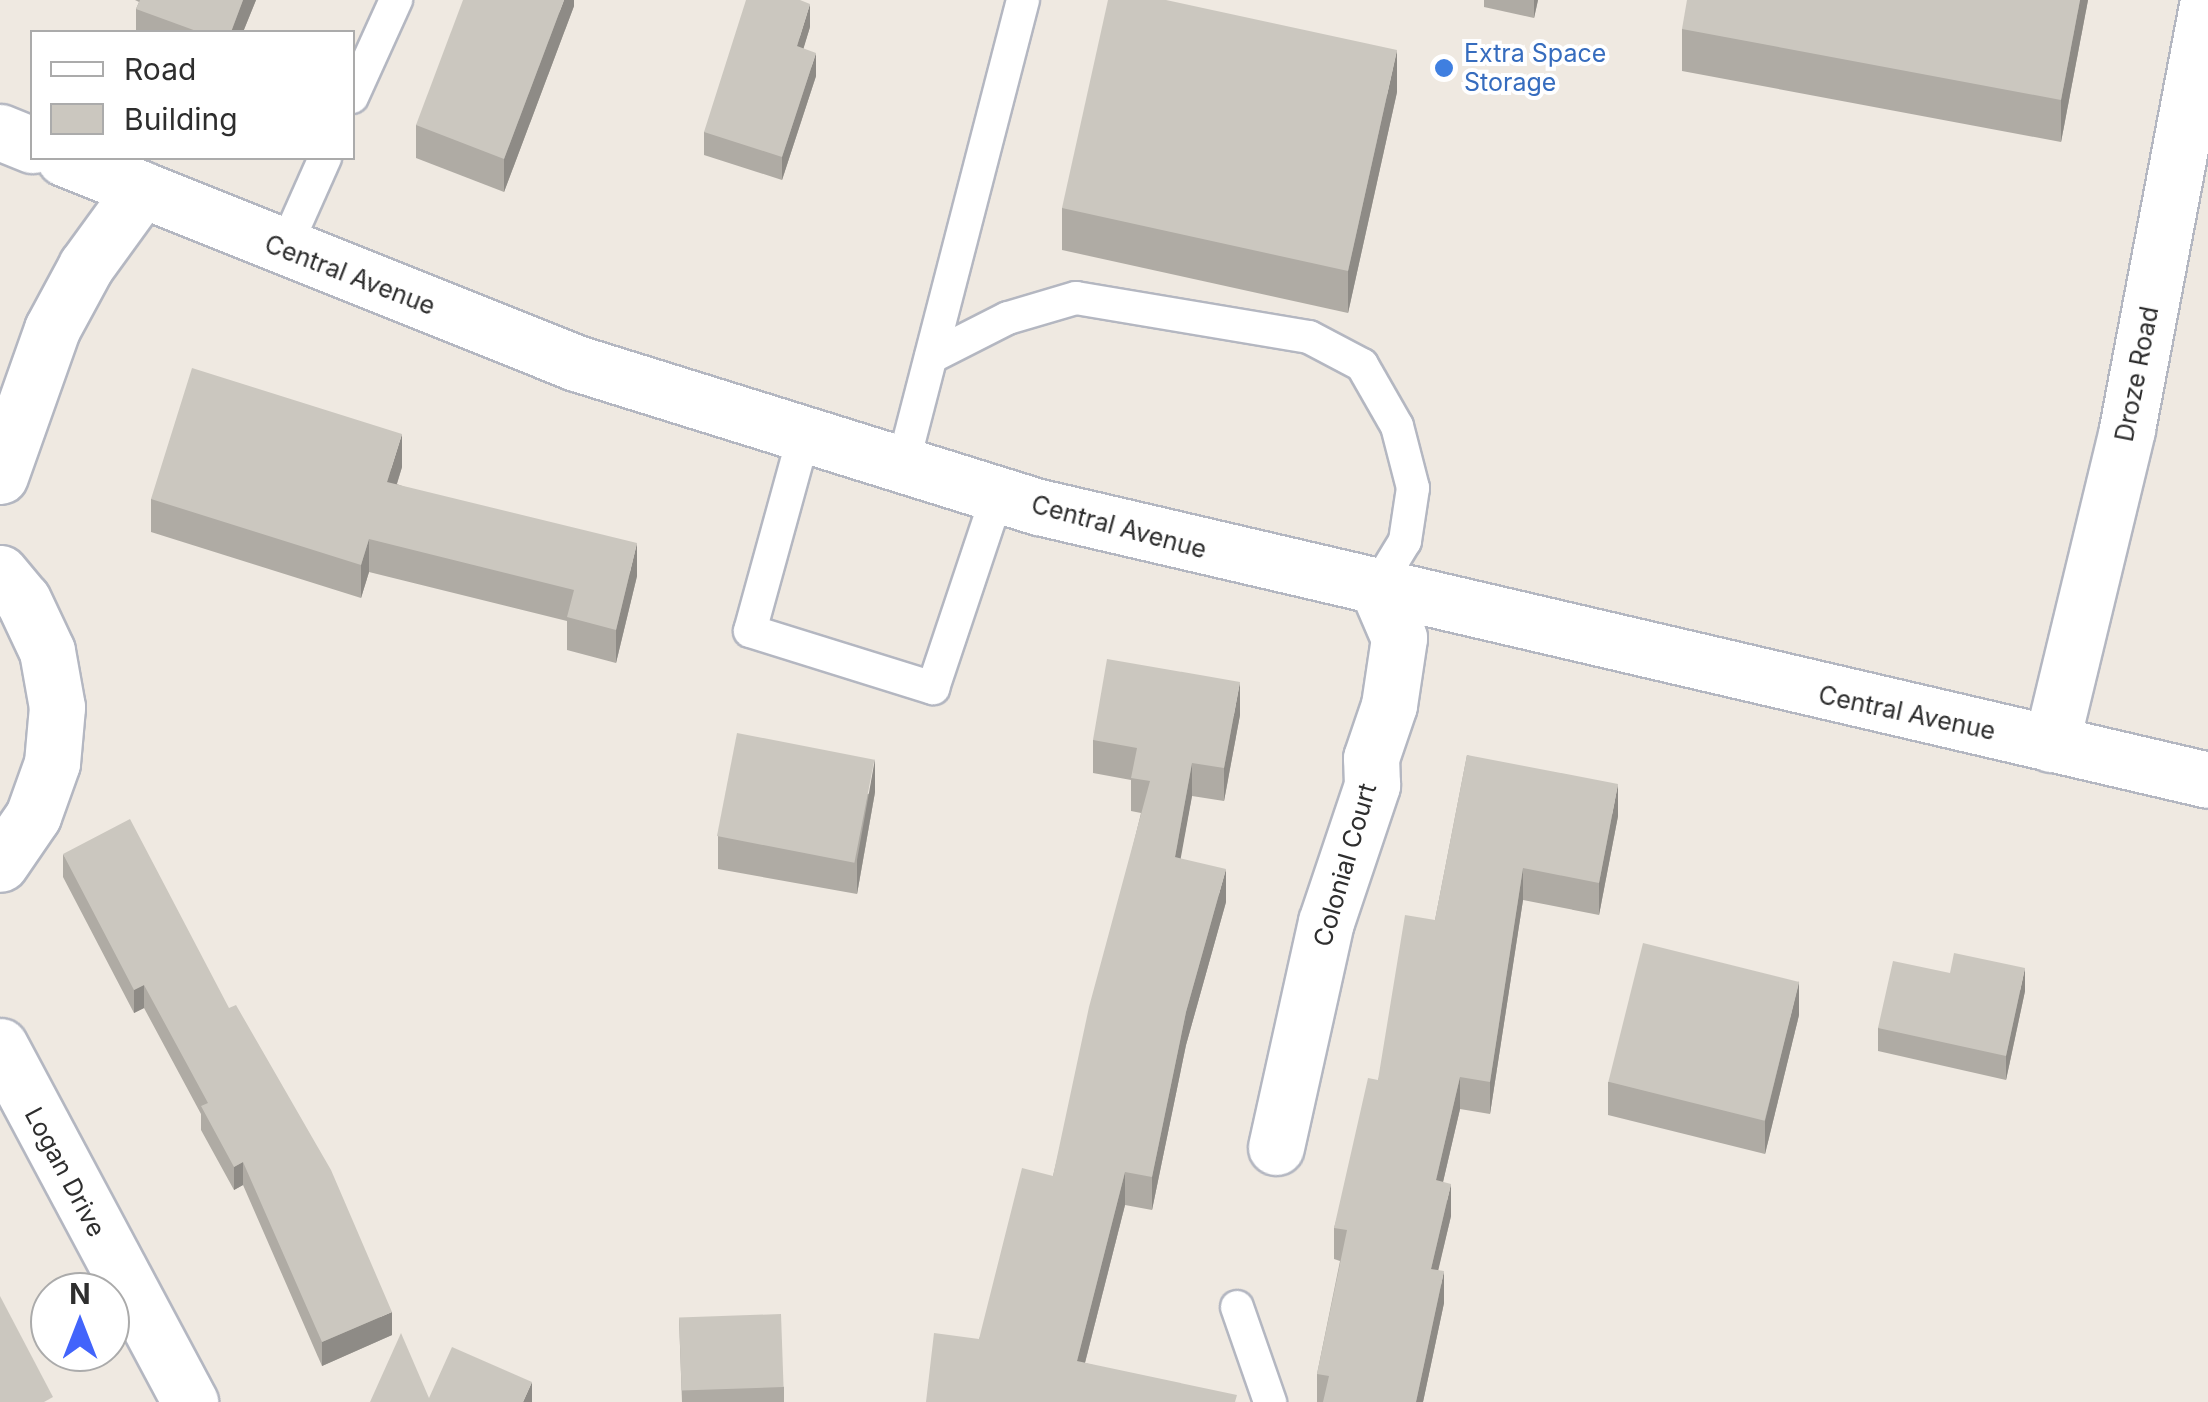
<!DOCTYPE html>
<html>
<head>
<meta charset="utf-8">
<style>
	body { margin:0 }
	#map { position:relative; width:2208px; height:1402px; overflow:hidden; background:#efe9e1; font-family:Inter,sans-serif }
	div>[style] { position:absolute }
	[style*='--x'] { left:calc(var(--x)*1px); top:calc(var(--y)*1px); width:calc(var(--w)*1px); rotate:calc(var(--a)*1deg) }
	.roads { filter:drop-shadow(2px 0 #b4b7c1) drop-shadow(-2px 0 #b4b7c1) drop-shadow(0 2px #b4b7c1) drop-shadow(0 -2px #b4b7c1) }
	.lane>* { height:32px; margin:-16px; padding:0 16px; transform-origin:16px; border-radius:16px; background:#fff }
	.street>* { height:55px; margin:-27.5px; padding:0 27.5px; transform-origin:27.5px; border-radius:27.5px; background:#fff }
	.secondary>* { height:55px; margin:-27.5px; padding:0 27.5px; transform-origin:27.5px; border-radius:27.5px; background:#fff }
	.wall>* { inset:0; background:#afaba4 }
	.shaded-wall>* { inset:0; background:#8e8b86 }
	.building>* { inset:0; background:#cbc7bf; transform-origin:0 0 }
	.dots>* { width:28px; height:28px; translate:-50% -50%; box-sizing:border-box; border:5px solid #fff; border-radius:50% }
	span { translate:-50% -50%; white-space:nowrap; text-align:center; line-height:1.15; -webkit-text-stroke:8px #fff; paint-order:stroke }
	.shop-label { font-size:25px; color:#366cbe }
	.left { translate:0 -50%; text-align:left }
	.street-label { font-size:25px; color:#2e2e2e }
	.legend { position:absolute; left:30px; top:30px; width:325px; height:130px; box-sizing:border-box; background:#fff; border:2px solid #ababab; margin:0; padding:12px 18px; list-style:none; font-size:30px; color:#2e2e2e }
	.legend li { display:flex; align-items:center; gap:20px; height:50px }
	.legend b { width:50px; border:2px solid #ababab }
	.north { position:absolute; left:30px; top:1272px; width:100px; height:100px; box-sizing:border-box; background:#fff; border:2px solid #ababab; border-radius:50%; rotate:0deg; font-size:28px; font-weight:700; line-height:40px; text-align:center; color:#2e2e2e }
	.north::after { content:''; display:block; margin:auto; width:35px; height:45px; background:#4264fb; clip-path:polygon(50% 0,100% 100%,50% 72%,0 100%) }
</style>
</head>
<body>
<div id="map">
	<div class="roads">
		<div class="lane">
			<i style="--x:352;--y:97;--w:107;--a:-65.6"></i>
			<i style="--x:284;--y:250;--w:101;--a:-66"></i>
			<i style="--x:931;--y:357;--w:86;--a:-26.9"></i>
			<i style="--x:1008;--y:318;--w:71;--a:-16.4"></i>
			<i style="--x:1076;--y:298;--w:236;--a:9.5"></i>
			<i style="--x:1309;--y:337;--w:60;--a:27.8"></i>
			<i style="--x:1362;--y:365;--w:70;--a:60.2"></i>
			<i style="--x:1397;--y:426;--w:64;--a:75.5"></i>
			<i style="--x:1413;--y:488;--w:54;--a:98.6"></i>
			<i style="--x:1405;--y:541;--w:54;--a:121.3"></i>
			<i style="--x:804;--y:435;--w:203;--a:105.4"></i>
			<i style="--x:750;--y:631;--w:192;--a:17.3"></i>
			<i style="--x:933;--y:688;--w:205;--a:-71.5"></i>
			<i style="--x:903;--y:464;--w:479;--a:-75.5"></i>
			<i style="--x:1237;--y:1307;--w:101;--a:70.8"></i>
		</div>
		<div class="street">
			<i style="--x:0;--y:476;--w:156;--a:-70.5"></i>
			<i style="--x:52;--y:329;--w:72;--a:-61.6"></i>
			<i style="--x:86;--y:266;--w:95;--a:-54"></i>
			<i style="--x:0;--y:573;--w:35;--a:50"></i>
			<i style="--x:23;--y:600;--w:56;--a:64.8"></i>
			<i style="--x:47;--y:651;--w:57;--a:79.9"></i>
			<i style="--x:57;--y:707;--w:56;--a:95.1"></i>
			<i style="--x:52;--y:763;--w:56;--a:109.7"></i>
			<i style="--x:33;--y:816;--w:58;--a:124.5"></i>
			<i style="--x:2051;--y:744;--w:324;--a:-76.4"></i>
			<i style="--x:2127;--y:429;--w:436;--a:-79.3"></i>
			<i style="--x:0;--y:1046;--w:404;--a:61.9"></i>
			<i style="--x:1276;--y:1147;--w:230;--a:-77.5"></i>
			<i style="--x:1326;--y:922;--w:145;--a:-71.4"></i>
			<i style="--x:1372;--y:785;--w:27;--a:-92"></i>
			<i style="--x:1371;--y:758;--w:56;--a:-71.2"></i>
			<i style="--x:1389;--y:705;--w:68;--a:-81.5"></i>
			<i style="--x:1399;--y:638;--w:56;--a:-113.3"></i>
		</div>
		<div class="secondary">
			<i style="--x:0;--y:132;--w:35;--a:22"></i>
			<i style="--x:64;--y:158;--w:552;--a:21.82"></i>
			<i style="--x:576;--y:363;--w:485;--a:17.3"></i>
			<i style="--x:1039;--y:507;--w:1200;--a:13.14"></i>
		</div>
	</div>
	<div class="wall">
		<i style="clip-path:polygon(135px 0,256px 0,243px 32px,136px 32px,136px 9px,139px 2px)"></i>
		<i style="clip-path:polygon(574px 0,574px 6px,504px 192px,416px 158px,416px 125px)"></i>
		<i style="clip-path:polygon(1484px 0,1538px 0,1534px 18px,1484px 7px)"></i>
		<i style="clip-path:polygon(2088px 0,2061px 142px,1682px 71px,1682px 29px)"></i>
		<i style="clip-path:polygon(810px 27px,803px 49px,816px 76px,782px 180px,704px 155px,704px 132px)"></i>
		<i style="clip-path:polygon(1397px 92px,1348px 313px,1062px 250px,1062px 208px)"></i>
		<i style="clip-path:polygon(402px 467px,397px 484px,637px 576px,616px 663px,567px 650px,567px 621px,369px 572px,361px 598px,151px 532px,151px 499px)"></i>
		<i style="clip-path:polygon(1240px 715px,1224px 801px,1192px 796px,1180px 858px,1226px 902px,1186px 1045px,1152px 1210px,1125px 1205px,1085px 1363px,1237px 1402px,979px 1339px,1053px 1176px,1141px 813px,1131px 811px,1131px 780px,1093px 773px,1093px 740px)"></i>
		<i style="clip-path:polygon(1467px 755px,1618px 816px,1599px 915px,1523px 900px,1490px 1114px,1460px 1109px,1443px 1182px,1451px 1216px,1438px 1270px,1444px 1303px,1423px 1402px,1317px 1402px,1317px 1374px,1340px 1261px,1334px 1259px,1334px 1228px,1378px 1080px,1435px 920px)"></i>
		<i style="clip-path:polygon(875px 792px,857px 894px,718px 869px,718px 836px)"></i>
		<i style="clip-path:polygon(63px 854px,392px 1335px,322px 1366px,243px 1185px,234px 1190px,201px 1130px,201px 1114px,144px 1008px,134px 1013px,63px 877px)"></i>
		<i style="clip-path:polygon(1950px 973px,2025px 991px,2006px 1080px,1878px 1051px,1878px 1028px)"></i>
		<i style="clip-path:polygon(1799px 1015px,1765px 1154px,1608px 1115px,1608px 1082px)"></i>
		<i style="clip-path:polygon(679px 1319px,784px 1387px,784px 1402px,682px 1402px)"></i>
	</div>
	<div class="shaded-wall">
		<i style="clip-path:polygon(243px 0,256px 0,243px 32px,231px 32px)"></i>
		<i style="clip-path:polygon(564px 0,574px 0,574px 6px,504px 192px,504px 159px)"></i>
		<i style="clip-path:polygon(1534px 0,1538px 0,1534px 18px)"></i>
		<i style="clip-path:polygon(2080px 0,2088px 0,2061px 142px,2061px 100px)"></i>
		<i style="clip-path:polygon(810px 4px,810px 27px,797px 70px,797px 46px)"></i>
		<i style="clip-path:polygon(1397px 50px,1397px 92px,1348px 313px,1348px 271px)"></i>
		<i style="clip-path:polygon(816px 53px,816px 76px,782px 180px,782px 157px)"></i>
		<i style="clip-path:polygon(402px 434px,402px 467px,387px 515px,387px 482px)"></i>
		<i style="clip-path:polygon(369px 539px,369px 572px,361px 598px,361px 565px)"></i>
		<i style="clip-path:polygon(637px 543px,637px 576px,616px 663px,616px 630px)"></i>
		<i style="clip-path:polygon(1240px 682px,1240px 715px,1224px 801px,1224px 768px)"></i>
		<i style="clip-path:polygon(875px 759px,875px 792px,857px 894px,857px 860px)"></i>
		<i style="clip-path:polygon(1192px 763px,1192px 796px,1175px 890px,1175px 857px)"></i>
		<i style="clip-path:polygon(1618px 784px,1618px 816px,1599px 915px,1599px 883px)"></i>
		<i style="clip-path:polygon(1523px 868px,1523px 900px,1490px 1114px,1490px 1082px)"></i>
		<i style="clip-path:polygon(1226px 869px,1226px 902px,1186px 1045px,1152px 1210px,1152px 1177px,1186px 1012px)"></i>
		<i style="clip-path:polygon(2025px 968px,2025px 991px,2006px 1080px,2006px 1056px)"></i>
		<i style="clip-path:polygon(1799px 981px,1799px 1015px,1765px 1154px,1765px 1121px)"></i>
		<i style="clip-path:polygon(144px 985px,144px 1008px,134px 1013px,134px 990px)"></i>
		<i style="clip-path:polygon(1460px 1077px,1460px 1109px,1436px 1212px,1436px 1180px)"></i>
		<i style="clip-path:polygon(243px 1162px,243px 1185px,234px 1190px,234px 1167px)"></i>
		<i style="clip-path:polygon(1125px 1172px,1125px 1205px,1077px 1394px,1077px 1361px)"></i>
		<i style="clip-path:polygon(1451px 1184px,1451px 1216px,1431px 1301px,1431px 1269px)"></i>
		<i style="clip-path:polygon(1444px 1271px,1444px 1303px,1423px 1402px,1416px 1402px)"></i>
		<i style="clip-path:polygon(392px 1312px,392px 1335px,322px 1366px,322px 1342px)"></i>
		<i style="clip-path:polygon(532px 1382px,532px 1402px,523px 1402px)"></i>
	</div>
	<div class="building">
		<i style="clip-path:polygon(140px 0,243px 0,231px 32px,199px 32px,136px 9px)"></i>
		<i style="clip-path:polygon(463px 0,564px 0,504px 159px,416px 125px)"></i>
		<i style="clip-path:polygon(746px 0,800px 0,810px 4px,797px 46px,816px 53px,782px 157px,704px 132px)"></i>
		<i style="clip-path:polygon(1108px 0,1166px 0,1397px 50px,1348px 271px,1062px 208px)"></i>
		<i style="clip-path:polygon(1687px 0,2080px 0,2061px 100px,1682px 29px)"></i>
		<i style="clip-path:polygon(192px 368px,402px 434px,387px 482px,637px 543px,616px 630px,567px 617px,574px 590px,369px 539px,361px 565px,151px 499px)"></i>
		<i style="clip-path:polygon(1107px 659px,1240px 682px,1224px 768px,1192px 763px,1175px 857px,1226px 869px,1186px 1012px,1152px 1177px,1125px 1172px,1077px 1361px,1237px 1395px,1235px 1402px,926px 1402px,934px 1333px,979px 1339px,1022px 1168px,1053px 1176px,1089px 1007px,1150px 781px,1131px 778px,1137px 748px,1093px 740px)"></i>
		<i style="left:737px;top:733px;width:140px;height:105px;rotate:11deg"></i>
		<i style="clip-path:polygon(1467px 755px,1618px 784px,1599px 883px,1523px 868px,1490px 1082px,1460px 1077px,1436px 1180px,1451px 1184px,1431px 1269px,1444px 1271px,1416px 1402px,1323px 1402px,1329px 1376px,1317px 1374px,1347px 1230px,1334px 1228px,1368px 1078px,1378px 1080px,1405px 915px,1435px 920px)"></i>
		<i style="clip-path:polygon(130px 819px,229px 1008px,236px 1005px,331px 1170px,392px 1312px,322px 1342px,243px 1162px,234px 1167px,201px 1106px,208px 1103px,144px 985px,134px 990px,63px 854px)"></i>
		<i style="left:1643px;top:943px;width:161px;height:143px;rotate:14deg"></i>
		<i style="clip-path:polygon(1954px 953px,2025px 968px,2006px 1056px,1878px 1028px,1893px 961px,1950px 973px)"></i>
		<i style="clip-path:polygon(0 1296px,53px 1397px,44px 1402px,0 1402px)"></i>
		<i style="left:781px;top:1314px;width:73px;height:102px;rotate:88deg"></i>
		<i style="clip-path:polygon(401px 1333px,429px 1398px,452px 1347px,532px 1382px,523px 1402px,370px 1402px)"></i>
	</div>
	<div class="dots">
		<i style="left:1444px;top:68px;background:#3f7fe0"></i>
	</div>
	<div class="shop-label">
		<span class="left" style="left:1464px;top:68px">Extra Space<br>Storage</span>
	</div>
	<div class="street-label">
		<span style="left:350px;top:275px;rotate:21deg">Central Avenue</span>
		<span style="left:2137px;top:374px;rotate:-79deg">Droze Road</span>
		<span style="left:1119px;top:527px;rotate:15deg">Central Avenue</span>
		<span style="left:1907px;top:713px;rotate:12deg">Central Avenue</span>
		<span style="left:1345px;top:865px;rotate:-74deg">Colonial Court</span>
		<span style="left:65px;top:1172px;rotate:62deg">Logan Drive</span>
	</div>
	<ul class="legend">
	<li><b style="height:12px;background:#fff"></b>Road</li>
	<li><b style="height:28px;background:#cbc7bf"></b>Building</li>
	</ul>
	<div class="north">N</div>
</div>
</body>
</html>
